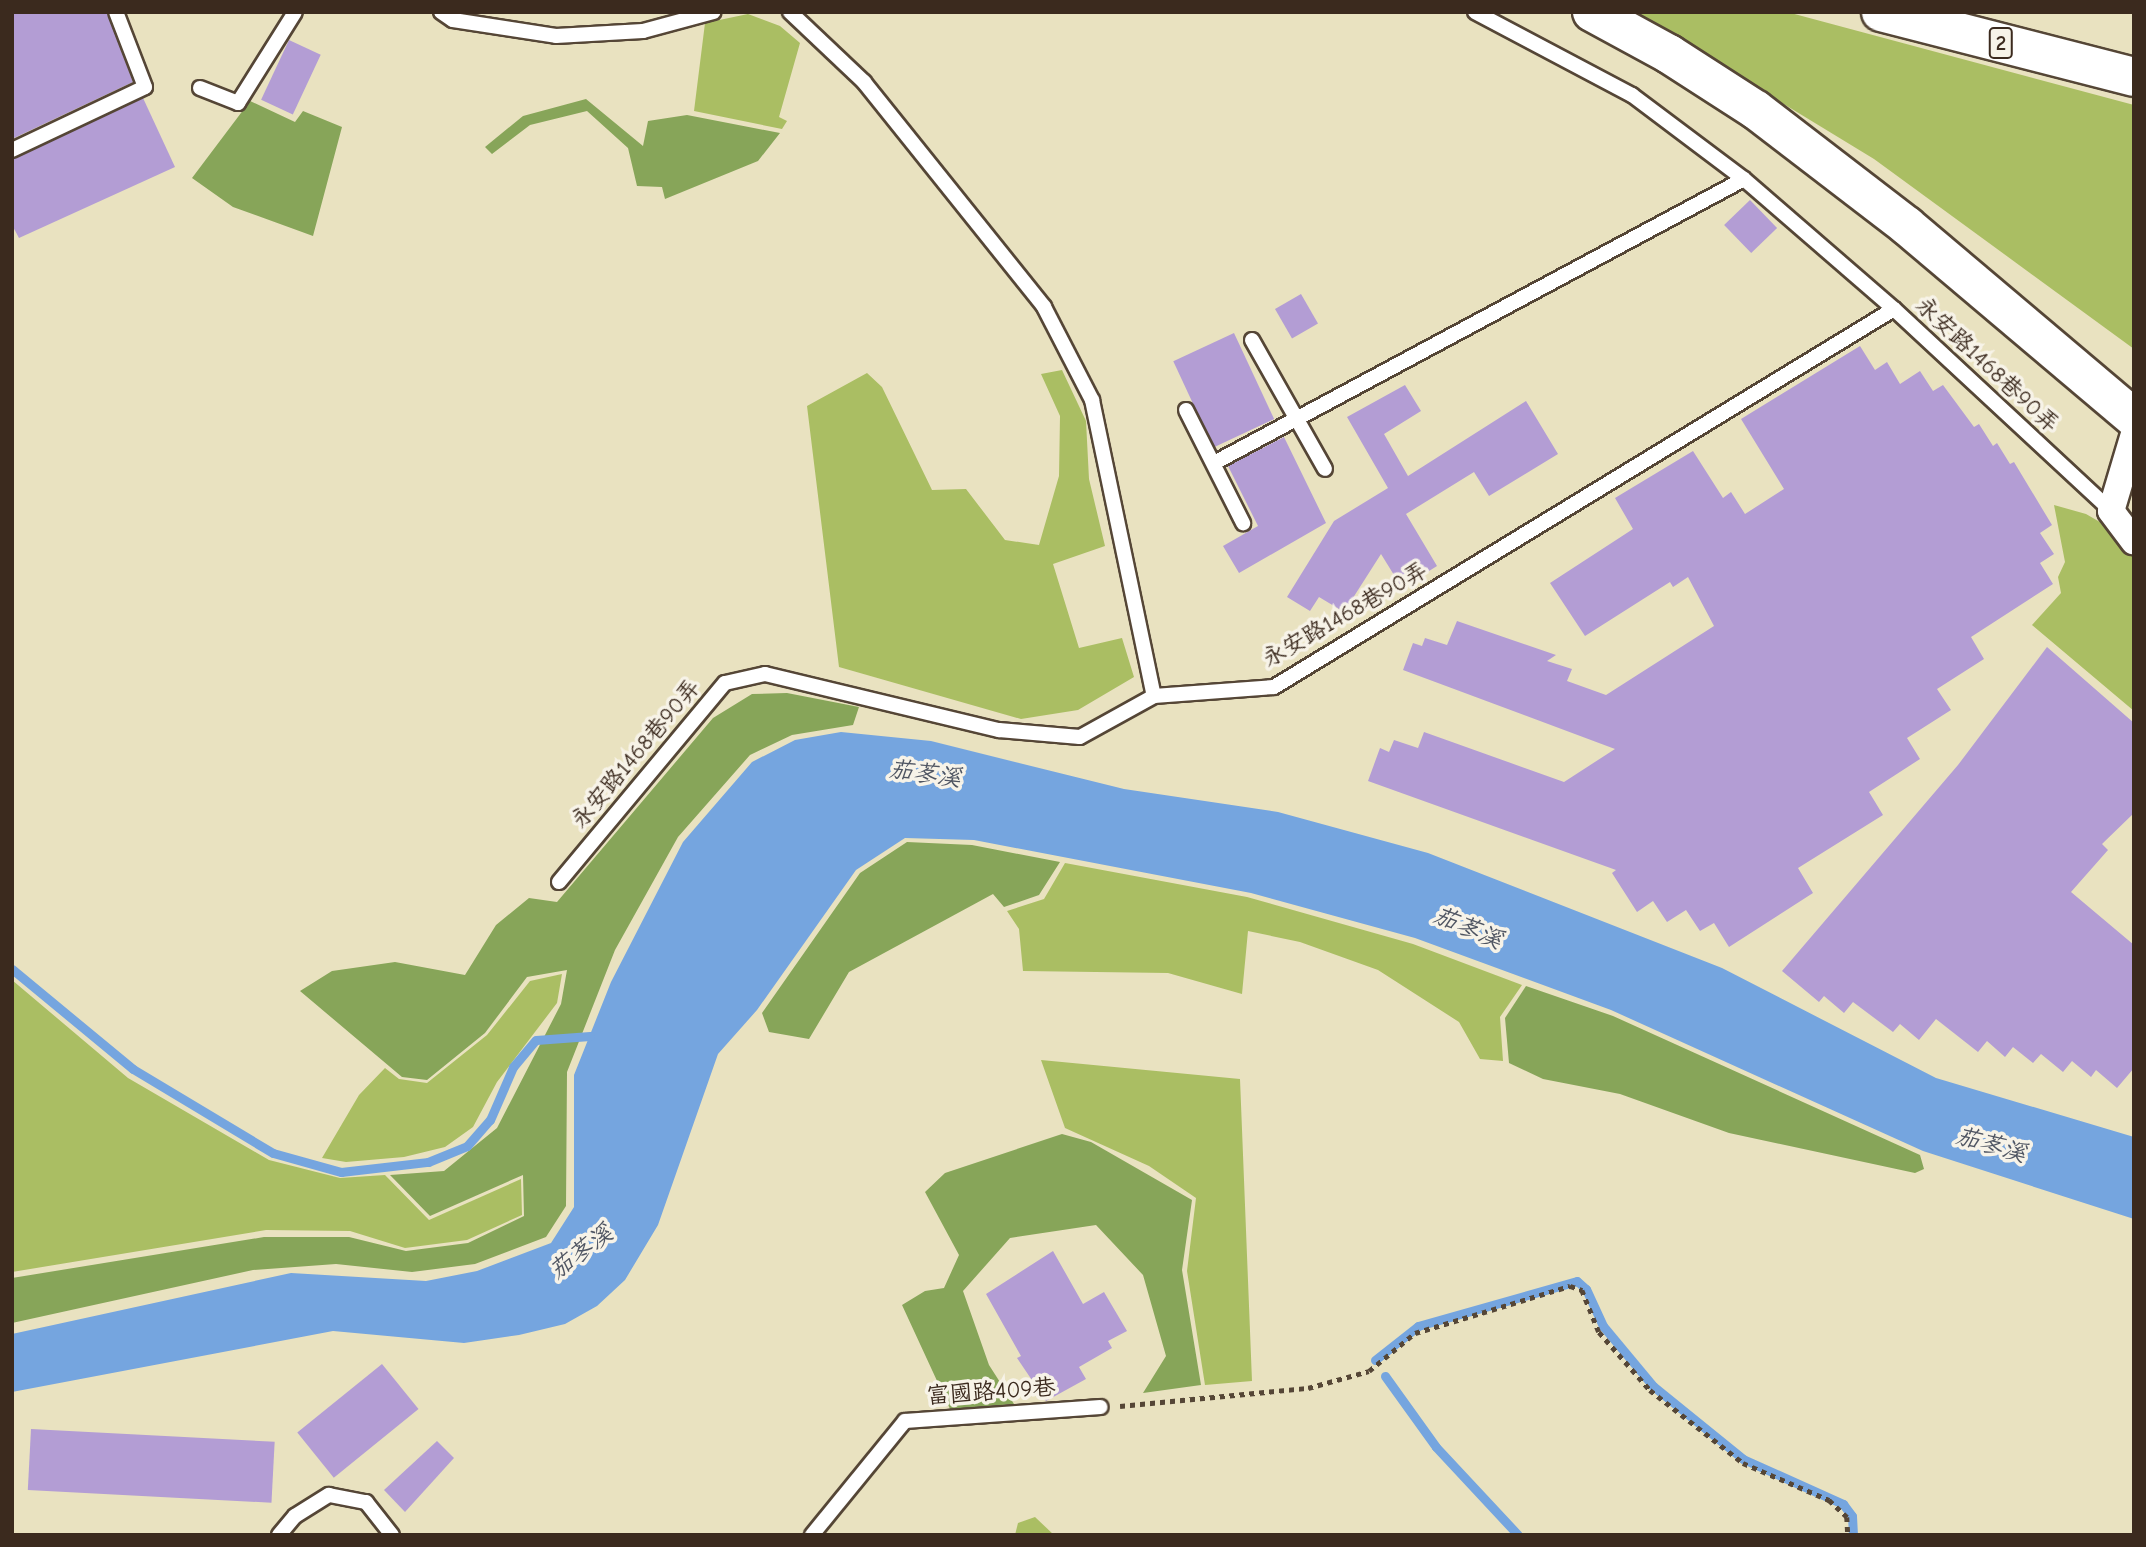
<!DOCTYPE html>
<html>
<head>
<meta charset="utf-8">
<style>
	body { margin:0 }
	#map { position:relative; width:2146px; height:1547px; overflow:hidden; background:#e9e2c0; font-family:"Comic Neue","LXGW WenKai TC",sans-serif }
	div>[style] { position:absolute }
	[style*='--x'] { left:calc(var(--x)*1px); top:calc(var(--y)*1px); width:calc(var(--w)*1px); rotate:calc(var(--a)*1deg) }
	.green>* { inset:0; background:#aabe63 }
	.forest>* { inset:0; background:#87a559 }
	.water>* { inset:0; background:#75a5df }
	.stream>* { height:9px; margin:-4.5px; padding:0 4.5px; transform-origin:4.5px; border-radius:4.5px; background:#75a5df }
	.building>* { inset:0; background:#b39dd4; transform-origin:0 0 }
	.path>* { height:4.5px; margin-top:-2.25px; transform-origin:0; background:repeating-linear-gradient(90deg,#554636 0 5px,transparent 0 10px) }
	.roads { filter:drop-shadow(2px 0 #554636) drop-shadow(-2px 0 #554636) drop-shadow(0 2px #554636) drop-shadow(0 -2px #554636) }
	.service>* { height:14px; margin:-7px; padding:0 7px; transform-origin:7px; border-radius:7px; background:#fff }
	.minor>* { height:26px; margin:-13px; padding:0 13px; transform-origin:13px; border-radius:13px; background:#fff }
	.motorway>* { height:38px; margin:-19px; padding:0 19px; transform-origin:19px; border-radius:19px; background:#fff }
	span { translate:-50% -50%; white-space:nowrap; text-align:center; line-height:1.15; -webkit-text-stroke:7px #f7f3e8; paint-order:stroke }
	.shield-label span { padding:2px 5px; background:#f7f3e8; border:2px solid; border-radius:5px; -webkit-text-stroke-width:0 }
	.shield-label { font-size:21px; color:#3b2a1e; font-weight:700 }
	.street-label { font-size:23px; color:#3b2a1e }
	.water-label { font-size:24px; color:#4f5562; font-style:italic }
	.frame { position:absolute; inset:0; border:14px solid #3b2a1e; pointer-events:none }
</style>
</head>
<body>
<div id="map">
	<div class="green">
		<i style="clip-path:polygon(1633px 12px,1787px 12px,2134px 105px,2134px 349px,1874px 159px)"></i>
		<i style="clip-path:polygon(748px 14px,780px 26px,800px 43px,779px 117px,787px 121px,782px 129px,694px 111px,705px 23px)"></i>
		<i style="clip-path:polygon(1062px 370px,1086px 421px,1089px 479px,1105px 546px,1053px 564px,1079px 648px,1122px 638px,1134px 677px,1078px 710px,1021px 719px,839px 667px,807px 406px,867px 373px,882px 387px,932px 490px,966px 489px,1005px 540px,1039px 545px,1059px 476px,1060px 416px,1041px 374px)"></i>
		<i style="clip-path:polygon(2054px 505px,2086px 514px,2112px 529px,2134px 558px,2134px 711px,2032px 625px,2061px 593px,2058px 577px,2065px 562px)"></i>
		<i style="clip-path:polygon(1065px 863px,1247px 897px,1413px 944px,1522px 985px,1500px 1017px,1503px 1061px,1480px 1059px,1459px 1022px,1378px 970px,1300px 942px,1248px 931px,1242px 994px,1168px 973px,1023px 971px,1019px 929px,1007px 911px,1044px 899px)"></i>
		<i style="clip-path:polygon(562px 974px,557px 1003px,497px 1082px,473px 1127px,445px 1147px,404px 1157px,346px 1162px,322px 1158px,359px 1095px,385px 1068px,399px 1079px,427px 1083px,487px 1035px,530px 981px)"></i>
		<i style="clip-path:polygon(12px 980px,128px 1078px,269px 1160px,340px 1178px,385px 1175px,429px 1220px,521px 1179px,522px 1215px,467px 1240px,405px 1248px,350px 1231px,266px 1230px,12px 1272px)"></i>
		<i style="clip-path:polygon(1041px 1060px,1240px 1079px,1252px 1381px,1205px 1385px,1187px 1271px,1196px 1198px,1149px 1166px,1065px 1128px)"></i>
		<i style="clip-path:polygon(1035px 1517px,1054px 1535px,1015px 1535px,1018px 1523px)"></i>
	</div>
	<div class="forest">
		<i style="clip-path:polygon(586px 99px,643px 146px,648px 121px,687px 115px,780px 133px,758px 161px,665px 199px,662px 187px,637px 186px,628px 148px,587px 111px,530px 125px,492px 154px,485px 147px,523px 116px)"></i>
		<i style="clip-path:polygon(250px 101px,295px 122px,303px 111px,342px 127px,313px 236px,233px 207px,192px 178px)"></i>
		<i style="clip-path:polygon(787px 693px,859px 707px,853px 725px,792px 735px,750px 755px,678px 837px,615px 950px,567px 1072px,566px 1206px,546px 1237px,475px 1264px,412px 1272px,336px 1264px,253px 1270px,12px 1323px,12px 1278px,264px 1237px,349px 1237px,406px 1251px,468px 1243px,524px 1216px,523px 1175px,430px 1216px,390px 1175px,444px 1171px,497px 1128px,561px 1004px,567px 970px,527px 977px,485px 1033px,427px 1080px,402px 1077px,300px 991px,332px 971px,395px 962px,465px 975px,496px 925px,529px 898px,557px 902px,713px 718px,752px 694px)"></i>
		<i style="clip-path:polygon(907px 842px,972px 845px,1060px 862px,1039px 895px,1004px 907px,993px 894px,849px 972px,809px 1039px,769px 1032px,762px 1013px,860px 873px)"></i>
		<i style="clip-path:polygon(1526px 986px,1613px 1016px,1920px 1155px,1924px 1169px,1915px 1173px,1729px 1133px,1620px 1094px,1543px 1079px,1509px 1063px,1505px 1018px)"></i>
		<i style="clip-path:polygon(1062px 1134px,1091px 1142px,1192px 1200px,1182px 1270px,1201px 1385px,1143px 1393px,1166px 1356px,1143px 1275px,1096px 1225px,1010px 1238px,963px 1291px,989px 1365px,1014px 1404px,950px 1409px,902px 1305px,925px 1291px,944px 1288px,959px 1255px,925px 1192px,945px 1173px)"></i>
	</div>
	<div class="water">
		<i style="clip-path:polygon(841px 732px,931px 741px,1124px 789px,1278px 812px,1428px 853px,1722px 968px,1936px 1078px,2134px 1137px,2134px 1219px,1923px 1151px,1611px 1010px,1415px 938px,1251px 893px,974px 840px,905px 838px,856px 870px,757px 1010px,718px 1054px,658px 1225px,625px 1280px,597px 1306px,565px 1324px,519px 1335px,464px 1343px,333px 1331px,12px 1392px,12px 1334px,291px 1273px,426px 1281px,477px 1271px,551px 1243px,574px 1207px,574px 1075px,611px 982px,683px 842px,752px 762px,795px 740px)"></i>
	</div>
	<div class="stream">
		<i style="--x:12;--y:969;--w:157;--a:39.6"></i>
		<i style="--x:133;--y:1069;--w:163;--a:31"></i>
		<i style="--x:273;--y:1153;--w:71;--a:15.6"></i>
		<i style="--x:341;--y:1172;--w:88;--a:-6.6"></i>
		<i style="--x:428;--y:1162;--w:42;--a:-22.3"></i>
		<i style="--x:467;--y:1146;--w:35;--a:-49"></i>
		<i style="--x:490;--y:1120;--w:58;--a:-66.5"></i>
		<i style="--x:513;--y:1067;--w:35;--a:-50"></i>
		<i style="--x:536;--y:1040;--w:54;--a:-4.2"></i>
		<i style="--x:1375;--y:1360;--w:55;--a:-38.3"></i>
		<i style="--x:1418;--y:1326;--w:165;--a:-15.8"></i>
		<i style="--x:1577;--y:1281;--w:12;--a:42"></i>
		<i style="--x:1586;--y:1289;--w:41;--a:65.3"></i>
		<i style="--x:1603;--y:1326;--w:78;--a:50.2"></i>
		<i style="--x:1653;--y:1386;--w:116;--a:39"></i>
		<i style="--x:1743;--y:1459;--w:110;--a:24.2"></i>
		<i style="--x:1843;--y:1504;--w:15;--a:53"></i>
		<i style="--x:1852;--y:1516;--w:19;--a:87"></i>
		<i style="--x:1385;--y:1376;--w:87;--a:54.3"></i>
		<i style="--x:1436;--y:1447;--w:120;--a:47"></i>
	</div>
	<div class="building">
		<i style="clip-path:polygon(12px 12px,107px 12px,133px 82px,12px 139px)"></i>
		<i style="left:289px;top:40px;width:35px;height:66px;rotate:25deg"></i>
		<i style="clip-path:polygon(143px 98px,175px 167px,19px 238px,12px 225px,12px 159px)"></i>
		<i style="left:1750px;top:200px;width:39px;height:36px;rotate:46deg"></i>
		<i style="left:1301px;top:294px;width:34px;height:30px;rotate:60deg"></i>
		<i style="left:1234px;top:333px;width:95px;height:67px;rotate:65deg"></i>
		<i style="clip-path:polygon(1860px 346px,1875px 370px,1887px 362px,1900px 384px,1920px 371px,1933px 391px,1943px 385px,1974px 427px,1979px 424px,1993px 446px,1997px 443px,2010px 464px,2014px 462px,2052px 525px,2040px 533px,2054px 554px,2040px 563px,2053px 584px,1971px 637px,1984px 659px,1937px 689px,1951px 710px,1907px 738px,1920px 759px,1869px 792px,1883px 815px,1798px 868px,1813px 893px,1729px 947px,1714px 923px,1700px 931px,1686px 910px,1667px 922px,1653px 901px,1637px 912px,1612px 873px,1616px 870px,1368px 781px,1380px 748px,1389px 752px,1394px 740px,1418px 748px,1424px 732px,1564px 782px,1615px 749px,1403px 670px,1413px 643px,1422px 646px,1425px 638px,1447px 645px,1457px 621px,1556px 655px,1547px 661px,1572px 669px,1567px 681px,1606px 695px,1714px 626px,1688px 577px,1673px 587px,1670px 582px,1585px 636px,1550px 583px,1633px 529px,1615px 498px,1693px 451px,1723px 498px,1731px 492px,1745px 514px,1784px 489px,1741px 419px)"></i>
		<i style="clip-path:polygon(1405px 385px,1421px 411px,1384px 434px,1408px 476px,1526px 401px,1558px 454px,1489px 496px,1474px 472px,1406px 514px,1437px 566px,1402px 588px,1381px 554px,1344px 612px,1319px 597px,1310px 611px,1287px 597px,1334px 521px,1388px 488px,1347px 417px)"></i>
		<i style="clip-path:polygon(1284px 437px,1326px 523px,1239px 573px,1223px 546px,1258px 526px,1228px 466px)"></i>
		<i style="clip-path:polygon(2047px 647px,2134px 723px,2134px 813px,2102px 844px,2108px 850px,2071px 892px,2134px 945px,2134px 1068px,2117px 1088px,2096px 1070px,2091px 1077px,2072px 1061px,2063px 1072px,2041px 1054px,2033px 1063px,2013px 1047px,2005px 1057px,1987px 1041px,1978px 1052px,1936px 1019px,1919px 1040px,1900px 1024px,1893px 1032px,1853px 1002px,1844px 1013px,1824px 996px,1819px 1002px,1782px 971px,1958px 765px)"></i>
		<i style="clip-path:polygon(1053px 1251px,1083px 1304px,1104px 1292px,1127px 1331px,1108px 1341px,1112px 1348px,1079px 1367px,1086px 1379px,1046px 1401px,1017px 1358px,1021px 1356px,986px 1294px)"></i>
		<i style="left:382px;top:1364px;width:58px;height:109px;rotate:51deg"></i>
		<i style="left:31px;top:1429px;width:244px;height:61px;rotate:3deg"></i>
		<i style="clip-path:polygon(437px 1441px,454px 1458px,405px 1512px,384px 1490px)"></i>
	</div>
	<div class="path">
		<i style="--x:1120;--y:1406;--w:189;--a:-5.5"></i>
		<i style="--x:1308;--y:1388;--w:63;--a:-15.6"></i>
		<i style="--x:1369;--y:1371;--w:60;--a:-39.6"></i>
		<i style="--x:1415;--y:1333;--w:162;--a:-16.9"></i>
		<i style="--x:1570;--y:1286;--w:13;--a:18"></i>
		<i style="--x:1582;--y:1290;--w:45;--a:68"></i>
		<i style="--x:1599;--y:1332;--w:77;--a:48.7"></i>
		<i style="--x:1650;--y:1390;--w:118;--a:38.1"></i>
		<i style="--x:1743;--y:1463;--w:94;--a:23.3"></i>
		<i style="--x:1829;--y:1500;--w:25;--a:43"></i>
		<i style="--x:1847;--y:1517;--w:18;--a:87"></i>
	</div>
	<div class="roads">
		<div class="service">
			<i style="--x:441;--y:12;--w:14;--a:34"></i>
			<i style="--x:453;--y:20;--w:104;--a:8.8"></i>
			<i style="--x:556;--y:36;--w:87;--a:-3.3"></i>
			<i style="--x:643;--y:31;--w:73;--a:-15"></i>
			<i style="--x:790;--y:12;--w:102;--a:43.4"></i>
			<i style="--x:864;--y:82;--w:288;--a:51.3"></i>
			<i style="--x:1044;--y:307;--w:105;--a:62.7"></i>
			<i style="--x:1092;--y:400;--w:302;--a:78.2"></i>
			<i style="--x:1475;--y:12;--w:178;--a:27.9"></i>
			<i style="--x:1632;--y:95;--w:140;--a:36.9"></i>
			<i style="--x:1744;--y:179;--w:198;--a:40.9"></i>
			<i style="--x:200;--y:88;--w:41;--a:21.5"></i>
			<i style="--x:238;--y:103;--w:107;--a:-57.9"></i>
			<i style="--x:12;--y:150;--w:147;--a:-25.3"></i>
			<i style="--x:145;--y:87;--w:80;--a:-111.1"></i>
			<i style="--x:1252;--y:340;--w:148;--a:60.5"></i>
			<i style="--x:1186;--y:410;--w:127;--a:63.2"></i>
			<i style="--x:1214;--y:463;--w:601;--a:-28.18"></i>
			<i style="--x:559;--y:882;--w:259;--a:-50.2"></i>
			<i style="--x:725;--y:683;--w:41;--a:-12.7"></i>
			<i style="--x:765;--y:674;--w:241;--a:13.5"></i>
			<i style="--x:999;--y:730;--w:81;--a:4.9"></i>
			<i style="--x:1080;--y:737;--w:85;--a:-29"></i>
			<i style="--x:1154;--y:696;--w:120;--a:-4.3"></i>
			<i style="--x:1274;--y:687;--w:726;--a:-31.37"></i>
			<i style="--x:1894;--y:309;--w:296;--a:42.9"></i>
			<i style="--x:279;--y:1535;--w:25;--a:-50"></i>
			<i style="--x:295;--y:1516;--w:40;--a:-32"></i>
			<i style="--x:329;--y:1495;--w:38;--a:11"></i>
			<i style="--x:366;--y:1502;--w:42;--a:51.8"></i>
			<i style="--x:812;--y:1535;--w:147;--a:-50.8"></i>
			<i style="--x:905;--y:1421;--w:196;--a:-4.1"></i>
		</div>
		<div class="minor">
			<i style="--x:2134;--y:434;--w:80;--a:106.6"></i>
			<i style="--x:2111;--y:511;--w:38;--a:53"></i>
		</div>
		<div class="motorway">
			<i style="--x:1592;--y:12;--w:88;--a:28.6"></i>
			<i style="--x:1669;--y:54;--w:103;--a:32.8"></i>
			<i style="--x:1756;--y:110;--w:190;--a:37.5"></i>
			<i style="--x:1907;--y:226;--w:297;--a:40.2"></i>
			<i style="--x:1881;--y:12;--w:261;--a:14.4"></i>
		</div>
	</div>
	<div class="shield-label">
		<span style="left:2001px;top:43px">2</span>
	</div>
	<div class="street-label">
		<span style="left:1987px;top:365px;rotate:43deg">永安路1468巷90弄</span>
		<span style="left:1345px;top:615px;rotate:-30deg">永安路1468巷90弄</span>
		<span style="left:636px;top:754px;rotate:-50deg">永安路1468巷90弄</span>
		<span style="left:991px;top:1392px;rotate:-4deg">富國路409巷</span>
	</div>
	<div class="water-label">
		<span style="left:925px;top:774px;rotate:8deg">茄苳溪</span>
		<span style="left:1468px;top:928px;rotate:23deg">茄苳溪</span>
		<span style="left:1991px;top:1145px;rotate:16deg">茄苳溪</span>
		<span style="left:581px;top:1252px;rotate:-37deg">茄苳溪</span>
	</div>
	<div class="frame"></div>
</div>
</body>
</html>
